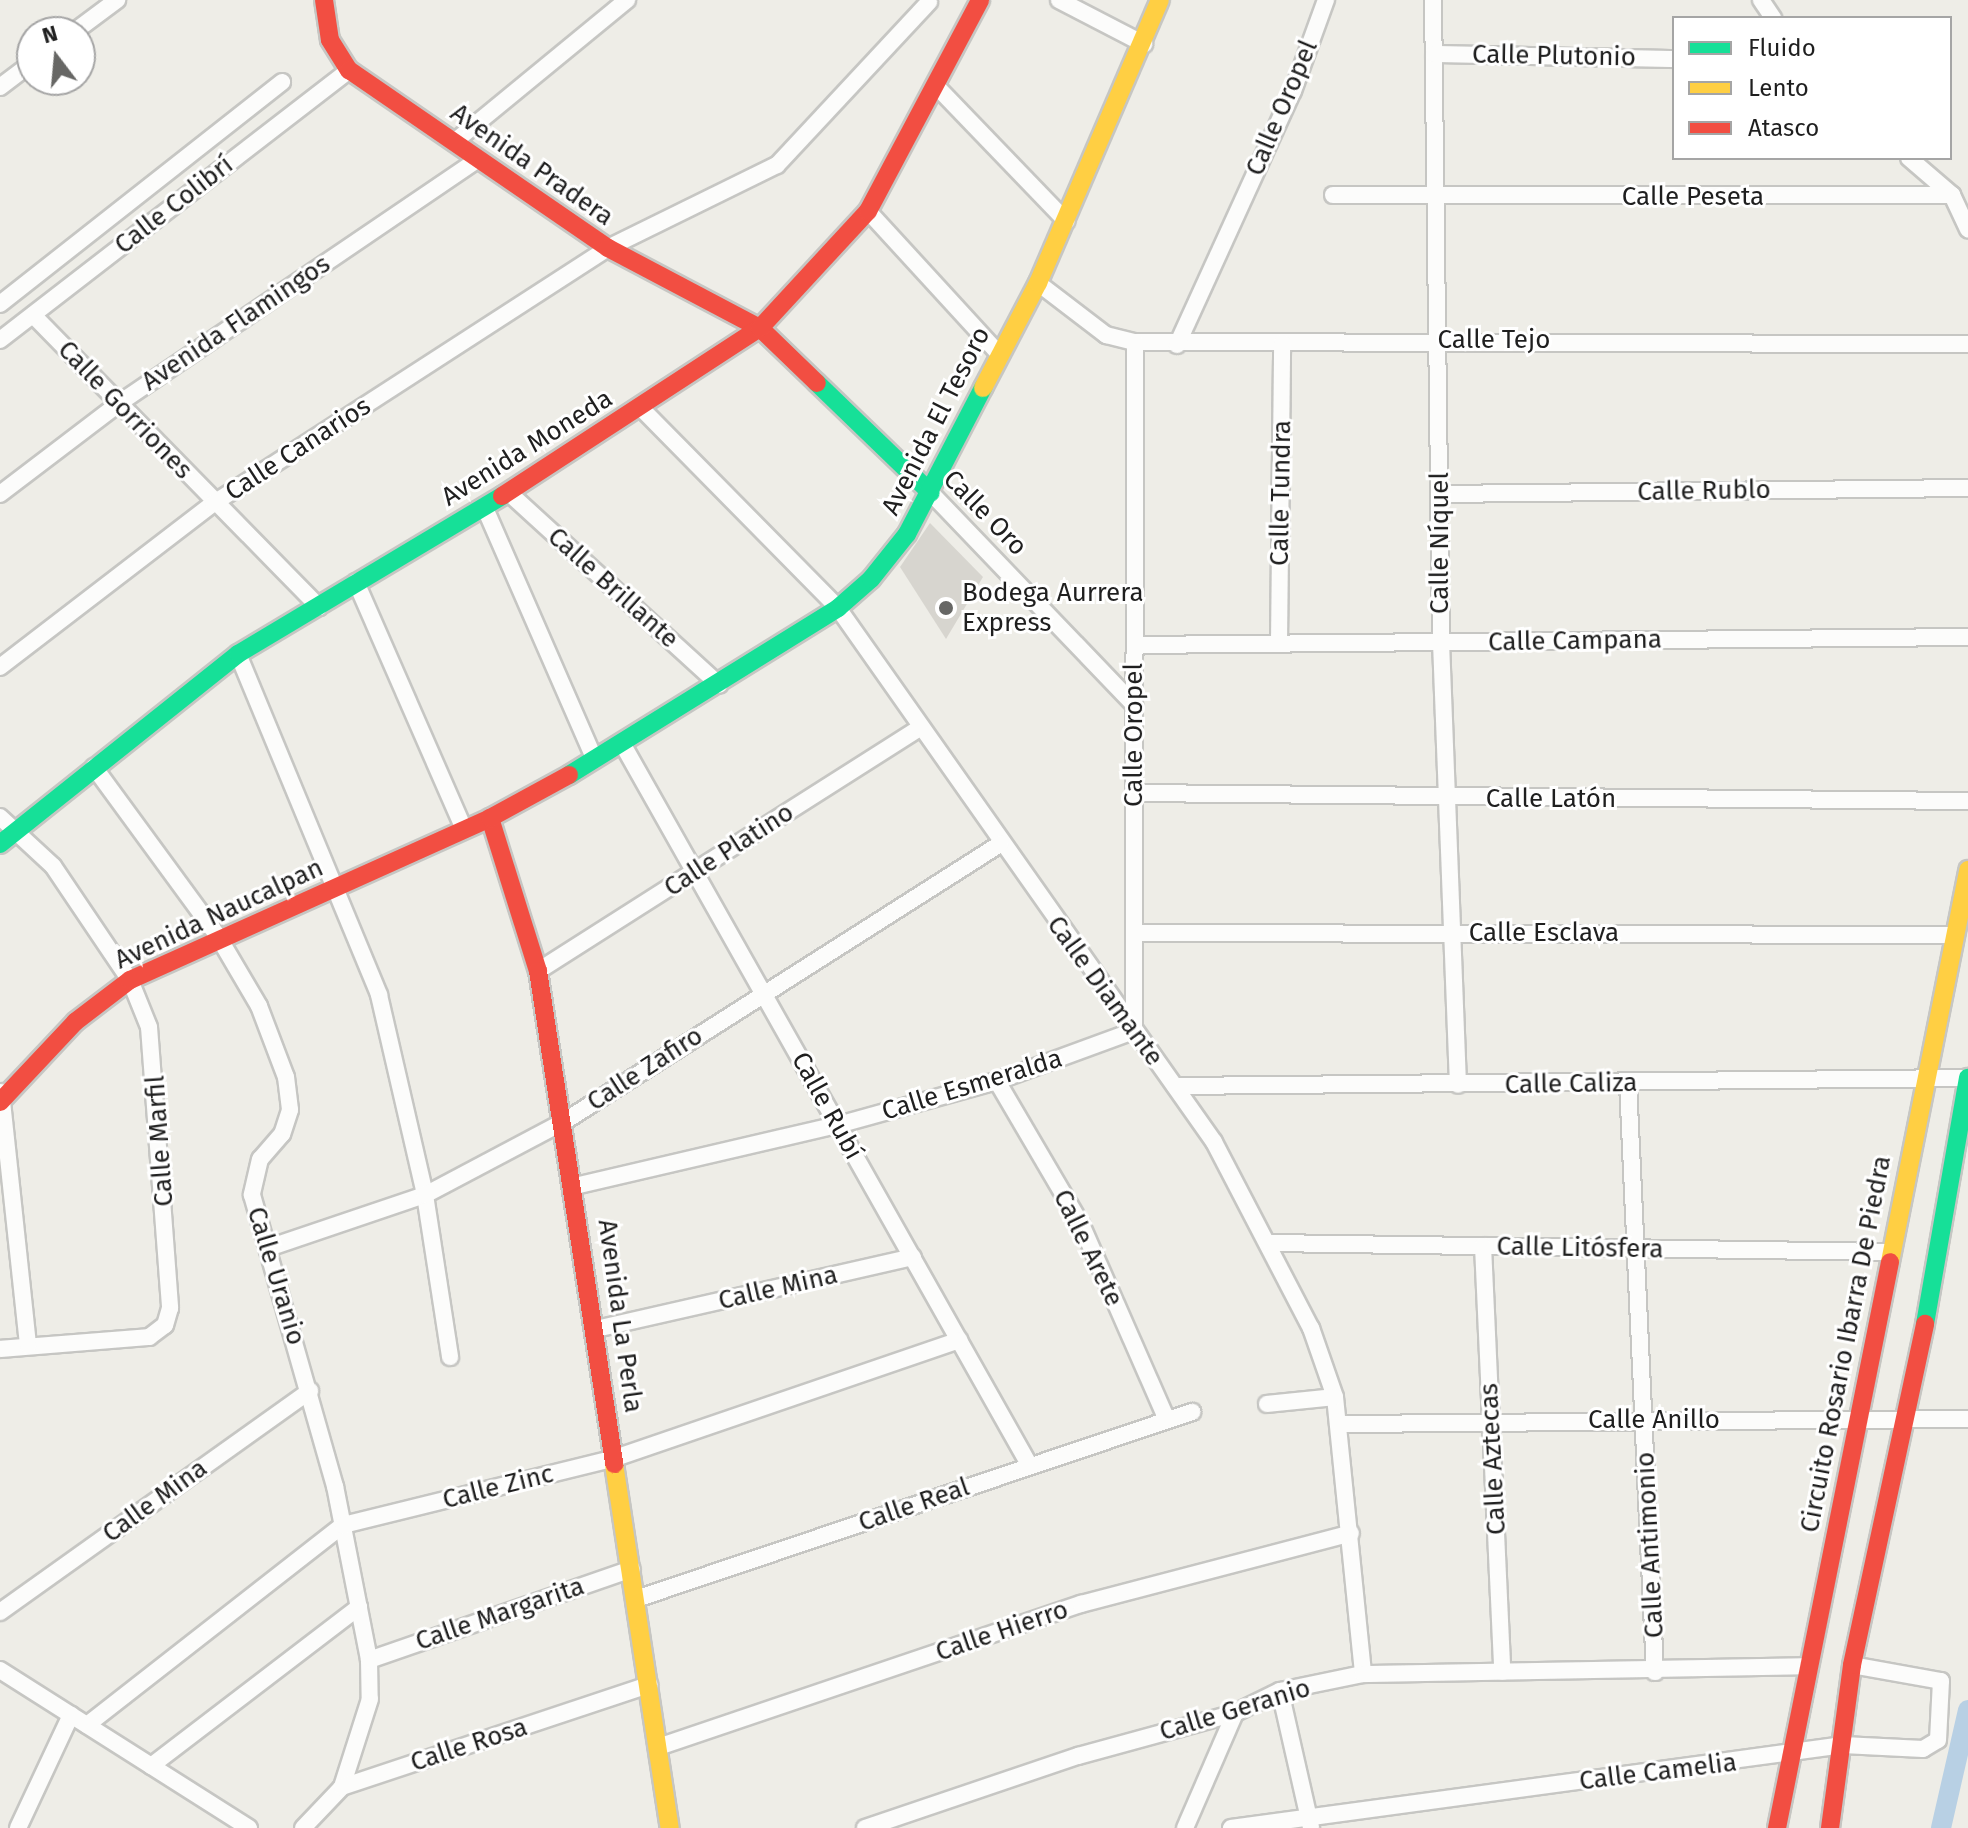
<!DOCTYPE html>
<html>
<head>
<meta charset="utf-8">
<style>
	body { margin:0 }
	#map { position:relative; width:1968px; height:1828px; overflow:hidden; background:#eeede7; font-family:"Fira Sans",sans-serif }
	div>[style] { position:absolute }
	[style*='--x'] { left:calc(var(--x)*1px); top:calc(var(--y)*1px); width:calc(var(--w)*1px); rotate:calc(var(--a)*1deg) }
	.canal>* { height:20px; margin:-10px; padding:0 10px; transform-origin:10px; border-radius:10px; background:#b8d0e4 }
	.building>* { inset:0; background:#d7d5cf }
	.roads { filter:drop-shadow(2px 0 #c6c6c3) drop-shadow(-2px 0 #c6c6c3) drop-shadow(0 2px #c6c6c3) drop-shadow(0 -2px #c6c6c3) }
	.street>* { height:16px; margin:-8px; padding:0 8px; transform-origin:8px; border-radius:8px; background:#fcfcfb }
	.fast>* { height:18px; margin:-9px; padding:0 9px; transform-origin:9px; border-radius:9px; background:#16e098 }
	.slow>* { height:18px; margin:-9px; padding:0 9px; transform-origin:9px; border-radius:9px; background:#ffcf43 }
	.jam>* { height:18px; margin:-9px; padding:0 9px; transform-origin:9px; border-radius:9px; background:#f24e42 }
	.dots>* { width:22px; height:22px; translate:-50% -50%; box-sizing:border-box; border:4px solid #fff; border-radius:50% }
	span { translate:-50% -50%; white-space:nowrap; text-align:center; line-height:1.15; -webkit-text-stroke:6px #fff; paint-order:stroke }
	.street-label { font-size:26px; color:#1f1f1f }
	.poi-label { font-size:26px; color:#1f1f1f }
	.left { translate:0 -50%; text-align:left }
	.legend { position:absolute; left:1672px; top:16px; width:280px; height:144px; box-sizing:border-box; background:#fff; border:2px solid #a5a5a5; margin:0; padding:10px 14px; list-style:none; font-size:24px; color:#1f1f1f }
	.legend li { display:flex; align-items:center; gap:16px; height:40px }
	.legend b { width:40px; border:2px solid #a5a5a5 }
	.north { position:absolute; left:16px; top:16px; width:80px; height:80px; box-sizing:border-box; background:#fff; border:2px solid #a5a5a5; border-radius:50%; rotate:344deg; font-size:22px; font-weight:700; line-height:32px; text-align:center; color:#1f1f1f }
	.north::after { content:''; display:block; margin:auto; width:28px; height:36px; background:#676765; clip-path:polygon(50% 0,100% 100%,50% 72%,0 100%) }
</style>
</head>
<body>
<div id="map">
	<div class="canal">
		<i style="--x:1941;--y:1828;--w:121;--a:-77.1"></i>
	</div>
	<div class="building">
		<i style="clip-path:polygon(930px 523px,983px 577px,946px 639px,900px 567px)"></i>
	</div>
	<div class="roads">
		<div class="street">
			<i style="--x:1059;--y:0;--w:96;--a:27.4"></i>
			<i style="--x:1433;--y:0;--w:642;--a:89.29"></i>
			<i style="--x:1441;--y:642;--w:443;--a:87.8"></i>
			<i style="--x:1761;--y:0;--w:22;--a:56"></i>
			<i style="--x:74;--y:32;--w:54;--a:-36.7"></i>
			<i style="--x:1434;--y:54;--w:240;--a:1.2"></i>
			<i style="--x:0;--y:87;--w:40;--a:-37"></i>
			<i style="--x:938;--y:88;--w:185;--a:46.1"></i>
			<i style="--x:454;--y:142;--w:224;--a:-39.4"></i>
			<i style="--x:1909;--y:158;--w:57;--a:40.7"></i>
			<i style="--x:1952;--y:195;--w:38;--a:65"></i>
			<i style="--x:1333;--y:195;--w:619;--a:0"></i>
			<i style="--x:868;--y:211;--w:193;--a:47.5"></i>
			<i style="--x:1038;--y:283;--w:86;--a:37.4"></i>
			<i style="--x:1106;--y:335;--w:30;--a:14"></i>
			<i style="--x:1135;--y:342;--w:833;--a:0.14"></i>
			<i style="--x:0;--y:304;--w:359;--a:-38.2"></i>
			<i style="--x:33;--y:315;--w:409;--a:45.6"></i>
			<i style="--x:0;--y:340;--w:441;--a:-37.7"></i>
			<i style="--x:1177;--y:345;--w:279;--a:-65.5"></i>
			<i style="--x:1293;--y:91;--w:97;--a:-70.1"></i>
			<i style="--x:641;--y:408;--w:281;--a:45.4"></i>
			<i style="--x:838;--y:608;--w:653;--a:54.85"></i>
			<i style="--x:1214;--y:1142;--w:210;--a:62.5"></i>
			<i style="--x:1311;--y:1328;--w:73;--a:70.8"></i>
			<i style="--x:1335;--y:1397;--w:278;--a:84.2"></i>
			<i style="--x:508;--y:492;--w:286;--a:42.4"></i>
			<i style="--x:931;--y:493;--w:294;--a:46.2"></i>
			<i style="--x:0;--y:494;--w:148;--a:-37.3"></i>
			<i style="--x:118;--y:404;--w:435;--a:-34.2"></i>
			<i style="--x:1440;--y:494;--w:528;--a:-0.65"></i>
			<i style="--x:484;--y:506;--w:277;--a:66.4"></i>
			<i style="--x:356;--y:582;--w:270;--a:66.4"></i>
			<i style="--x:1279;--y:643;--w:300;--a:-89.4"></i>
			<i style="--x:1135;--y:645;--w:833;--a:-0.55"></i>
			<i style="--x:238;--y:654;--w:369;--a:67.5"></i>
			<i style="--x:379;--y:995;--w:205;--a:77"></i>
			<i style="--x:425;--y:1195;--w:164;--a:81.2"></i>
			<i style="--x:0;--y:667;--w:270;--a:-37.5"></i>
			<i style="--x:214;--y:503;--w:469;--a:-32.9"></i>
			<i style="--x:608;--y:248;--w:188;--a:-26.2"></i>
			<i style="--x:777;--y:165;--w:223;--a:-47"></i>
			<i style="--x:623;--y:745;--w:828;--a:60.56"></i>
			<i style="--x:94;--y:767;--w:212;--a:53.8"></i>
			<i style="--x:219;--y:938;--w:79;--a:59.5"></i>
			<i style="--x:259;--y:1006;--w:76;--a:69.2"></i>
			<i style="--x:286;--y:1077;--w:33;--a:83"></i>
			<i style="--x:290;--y:1110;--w:25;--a:108"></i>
			<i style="--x:282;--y:1134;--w:33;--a:131"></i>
			<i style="--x:260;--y:1159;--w:37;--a:103"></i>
			<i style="--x:252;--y:1195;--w:303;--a:74.1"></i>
			<i style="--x:335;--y:1486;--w:177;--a:78.9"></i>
			<i style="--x:369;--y:1660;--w:39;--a:89"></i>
			<i style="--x:370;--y:1699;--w:92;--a:107.7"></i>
			<i style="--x:1134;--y:793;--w:834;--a:0.55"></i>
			<i style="--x:0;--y:817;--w:72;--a:42.8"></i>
			<i style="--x:53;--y:866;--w:138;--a:56"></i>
			<i style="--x:130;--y:980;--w:51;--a:68"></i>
			<i style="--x:149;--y:1027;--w:282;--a:85.7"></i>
			<i style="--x:170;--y:1308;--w:18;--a:106"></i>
			<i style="--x:165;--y:1325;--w:20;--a:143"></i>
			<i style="--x:149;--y:1337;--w:149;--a:175.4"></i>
			<i style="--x:1134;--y:933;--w:821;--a:0.14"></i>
			<i style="--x:538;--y:971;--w:452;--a:-32.5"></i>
			<i style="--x:997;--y:1081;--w:166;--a:59.6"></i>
			<i style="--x:1081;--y:1224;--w:214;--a:66.3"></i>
			<i style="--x:1628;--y:1083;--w:590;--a:87.38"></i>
			<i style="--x:1175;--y:1086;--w:793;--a:-0.58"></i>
			<i style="--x:1;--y:1092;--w:255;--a:83.9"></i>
			<i style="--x:575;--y:1186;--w:270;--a:-13.1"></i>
			<i style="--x:838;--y:1125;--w:165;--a:-15.5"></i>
			<i style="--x:997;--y:1081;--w:146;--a:-20.1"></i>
			<i style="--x:1134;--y:1031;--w:689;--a:-89.92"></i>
			<i style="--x:1269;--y:1243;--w:622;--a:0.83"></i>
			<i style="--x:1483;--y:1246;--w:426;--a:87.4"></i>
			<i style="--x:268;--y:1248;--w:166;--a:-18.7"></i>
			<i style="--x:425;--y:1195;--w:158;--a:-27.9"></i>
			<i style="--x:565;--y:1121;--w:516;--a:-32.49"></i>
			<i style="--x:596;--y:1329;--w:325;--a:-12.8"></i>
			<i style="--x:1267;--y:1404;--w:68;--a:-5.9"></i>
			<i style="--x:1340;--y:1424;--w:628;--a:-0.46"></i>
			<i style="--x:636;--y:1599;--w:587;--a:-18.59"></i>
			<i style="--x:0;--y:1612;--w:381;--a:-35.5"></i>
			<i style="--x:369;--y:1660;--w:278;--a:-19.1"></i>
			<i style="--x:0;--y:1670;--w:295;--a:32.4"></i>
			<i style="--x:1280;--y:1691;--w:140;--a:77.2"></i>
			<i style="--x:87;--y:1725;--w:325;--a:-38"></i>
			<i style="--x:343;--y:1525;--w:280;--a:-13.8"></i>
			<i style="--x:615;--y:1458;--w:364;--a:-18.9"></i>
			<i style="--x:658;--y:1747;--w:447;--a:-18.7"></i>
			<i style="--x:1081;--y:1604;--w:279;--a:-14.7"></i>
			<i style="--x:151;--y:1766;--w:262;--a:-37.4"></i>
			<i style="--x:18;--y:1828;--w:125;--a:-64.9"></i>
			<i style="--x:303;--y:1828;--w:57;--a:-46.4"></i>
			<i style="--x:342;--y:1787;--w:324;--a:-18.4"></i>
			<i style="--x:865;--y:1828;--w:225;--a:-18.7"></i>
			<i style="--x:1078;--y:1756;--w:163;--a:-15.3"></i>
			<i style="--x:1235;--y:1713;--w:50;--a:-26.1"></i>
			<i style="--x:1280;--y:1691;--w:85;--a:-11.6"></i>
			<i style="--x:1363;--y:1674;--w:447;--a:-1"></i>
			<i style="--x:1185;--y:1828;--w:125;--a:-66.5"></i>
			<i style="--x:1231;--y:1828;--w:618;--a:-7.72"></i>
			<i style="--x:1843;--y:1745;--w:80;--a:2.9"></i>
			<i style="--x:1923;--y:1749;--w:17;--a:-31"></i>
			<i style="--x:1938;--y:1740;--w:59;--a:-87.1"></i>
			<i style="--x:1941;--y:1681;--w:90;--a:-169.8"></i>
		</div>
		<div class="fast">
			<i style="--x:817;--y:383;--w:158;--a:44"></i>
			<i style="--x:569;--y:775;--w:317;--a:-31.8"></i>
			<i style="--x:838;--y:608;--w:44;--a:-41.3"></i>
			<i style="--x:871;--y:579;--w:58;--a:-51.3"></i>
			<i style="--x:907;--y:534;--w:165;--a:-62.5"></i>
			<i style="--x:0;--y:844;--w:305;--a:-38.6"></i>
			<i style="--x:238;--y:654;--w:308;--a:-30.9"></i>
			<i style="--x:1925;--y:1324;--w:250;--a:-80.1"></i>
		</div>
		<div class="slow">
			<i style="--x:983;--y:388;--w:119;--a:-62.4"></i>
			<i style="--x:1038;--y:283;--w:308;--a:-66.7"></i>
			<i style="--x:1890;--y:1262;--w:400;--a:-78.7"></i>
			<i style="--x:614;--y:1464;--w:368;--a:81.3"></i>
		</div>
		<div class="jam">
			<i style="--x:324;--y:0;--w:40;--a:81.5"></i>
			<i style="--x:330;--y:40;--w:36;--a:58"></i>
			<i style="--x:349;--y:70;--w:314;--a:34.5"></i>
			<i style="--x:608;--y:248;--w:172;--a:27.8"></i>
			<i style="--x:760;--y:328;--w:79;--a:44"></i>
			<i style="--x:502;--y:496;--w:308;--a:-33.1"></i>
			<i style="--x:760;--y:328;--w:159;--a:-47.3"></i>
			<i style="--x:868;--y:211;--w:239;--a:-62"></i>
			<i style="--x:490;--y:818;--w:160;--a:72.6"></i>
			<i style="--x:538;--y:971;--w:499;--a:81.2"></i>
			<i style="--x:0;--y:1102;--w:110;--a:-46.8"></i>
			<i style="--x:75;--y:1022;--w:69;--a:-37.4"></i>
			<i style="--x:130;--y:980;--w:395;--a:-24.2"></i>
			<i style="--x:490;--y:818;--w:90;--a:-28.6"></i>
			<i style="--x:1777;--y:1828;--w:577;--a:-78.71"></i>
			<i style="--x:1830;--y:1828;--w:164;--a:-82.3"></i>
			<i style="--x:1852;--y:1665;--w:349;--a:-77.9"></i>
		</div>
	</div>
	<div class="dots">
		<i style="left:946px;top:608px;background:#676765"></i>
	</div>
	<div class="street-label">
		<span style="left:1554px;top:56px;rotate:1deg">Calle Plutonio</span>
		<span style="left:1282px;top:108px;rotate:-67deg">Calle Oropel</span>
		<span style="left:532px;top:165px;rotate:35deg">Avenida Pradera</span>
		<span style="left:1693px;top:197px">Calle Peseta</span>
		<span style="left:174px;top:205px;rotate:-38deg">Calle Colibrí</span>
		<span style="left:236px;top:323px;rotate:-34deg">Avenida Flamingos</span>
		<span style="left:1494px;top:340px">Calle Tejo</span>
		<span style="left:125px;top:410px;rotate:46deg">Calle Gorriones</span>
		<span style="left:936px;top:421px;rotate:-63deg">Avenida El Tesoro</span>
		<span style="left:527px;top:448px;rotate:-32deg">Avenida Moneda</span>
		<span style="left:298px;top:449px;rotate:-33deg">Calle Canarios</span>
		<span style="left:1704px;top:491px;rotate:-1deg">Calle Rublo</span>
		<span style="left:1281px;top:493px;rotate:-89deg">Calle Tundra</span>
		<span style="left:985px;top:513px;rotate:46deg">Calle Oro</span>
		<span style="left:1440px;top:543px;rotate:-90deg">Calle Níquel</span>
		<span style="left:613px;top:588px;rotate:42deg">Calle Brillante</span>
		<span style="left:1575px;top:641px;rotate:-1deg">Calle Campana</span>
		<span style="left:1134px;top:735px;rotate:-90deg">Calle Oropel</span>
		<span style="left:1551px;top:799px">Calle Latón</span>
		<span style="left:729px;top:850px;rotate:-33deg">Calle Platino</span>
		<span style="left:219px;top:914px;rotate:-25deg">Avenida Naucalpan</span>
		<span style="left:1544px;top:933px">Calle Esclava</span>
		<span style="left:1105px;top:991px;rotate:54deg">Calle Diamante</span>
		<span style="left:645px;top:1069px;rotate:-33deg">Calle Zafiro</span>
		<span style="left:1571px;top:1084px;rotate:-1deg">Calle Caliza</span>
		<span style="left:972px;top:1085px;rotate:-17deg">Calle Esmeralda</span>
		<span style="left:827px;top:1106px;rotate:61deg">Calle Rubí</span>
		<span style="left:160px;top:1141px;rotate:-94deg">Calle Marfil</span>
		<span style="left:1088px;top:1248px;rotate:64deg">Calle Arete</span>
		<span style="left:1580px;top:1248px;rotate:1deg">Calle Litósfera</span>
		<span style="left:276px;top:1276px;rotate:73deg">Calle Uranio</span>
		<span style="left:778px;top:1288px;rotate:-13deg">Calle Mina</span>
		<span style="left:620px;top:1316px;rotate:82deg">Avenida La Perla</span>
		<span style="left:1846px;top:1344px;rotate:-79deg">Circuito Rosario Ibarra De Piedra</span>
		<span style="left:1654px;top:1420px">Calle Anillo</span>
		<span style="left:1493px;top:1459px;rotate:-93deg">Calle Aztecas</span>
		<span style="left:498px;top:1487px;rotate:-14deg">Calle Zinc</span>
		<span style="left:155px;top:1501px;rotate:-36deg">Calle Mina</span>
		<span style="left:914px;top:1505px;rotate:-19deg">Calle Real</span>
		<span style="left:1650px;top:1545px;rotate:-93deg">Calle Antimonio</span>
		<span style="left:500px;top:1614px;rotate:-19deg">Calle Margarita</span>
		<span style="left:1002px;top:1631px;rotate:-19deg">Calle Hierro</span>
		<span style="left:1235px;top:1710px;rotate:-17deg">Calle Geranio</span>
		<span style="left:469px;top:1745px;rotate:-18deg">Calle Rosa</span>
		<span style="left:1658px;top:1772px;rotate:-7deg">Calle Camelia</span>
	</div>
	<div class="poi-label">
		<span class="left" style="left:962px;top:608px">Bodega Aurrera<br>Express</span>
	</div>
	<ul class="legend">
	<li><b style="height:10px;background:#16e098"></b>Fluido</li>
	<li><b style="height:10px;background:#ffcf43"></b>Lento</li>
	<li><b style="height:10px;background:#f24e42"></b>Atasco</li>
	</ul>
	<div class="north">N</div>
</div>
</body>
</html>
